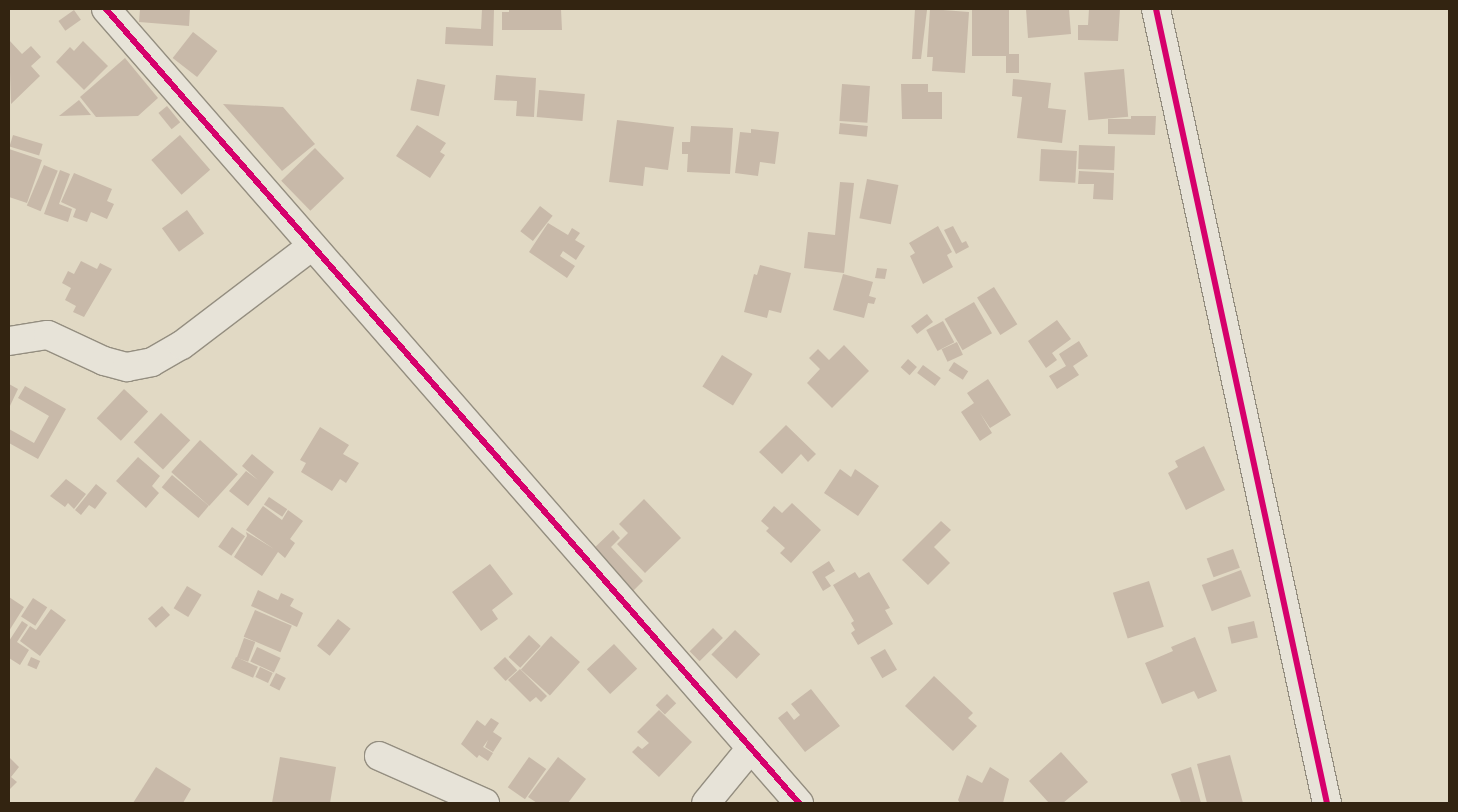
<!DOCTYPE html>
<html>
<head>
<meta charset="utf-8">
<style>
	body { margin:0 }
	#map { position:relative; width:1458px; height:812px; overflow:hidden; background:#e1d9c4; font-family:"Libre Caslon Text",serif }
	div>[style] { position:absolute }
	[style*='--x'] { left:calc(var(--x)*1px); top:calc(var(--y)*1px); width:calc(var(--w)*1px); rotate:calc(var(--a)*1deg) }
	.building>* { inset:0; background:#c8b9a9; transform-origin:0 0 }
	.roads { filter:drop-shadow(1px 0 #948e80) drop-shadow(-1px 0 #948e80) drop-shadow(0 1px #948e80) drop-shadow(0 -1px #948e80) }
	.minor>* { height:28px; margin:-14px; padding:0 14px; transform-origin:14px; border-radius:14px; background:#e7e3d8 }
	.tertiary>* { height:28px; margin:-14px; padding:0 14px; transform-origin:14px; border-radius:14px; background:#e7e3d8 }
	.cycleway>* { height:6px; margin:-3px; padding:0 3px; transform-origin:3px; border-radius:3px; background:#d6006c }
	span { translate:-50% -50%; white-space:nowrap; text-align:center; line-height:1.15; -webkit-text-stroke:4px #f3ead1; paint-order:stroke }
	.frame { position:absolute; inset:0; border:10px solid #332411; pointer-events:none }
</style>
</head>
<body>
<div id="map">
	<div class="building">
		<i style="clip-path:polygon(140px 9px,190px 9px,189px 26px,139px 22px)"></i>
		<i style="clip-path:polygon(482px 9px,494px 10px,493px 46px,445px 44px,446px 27px,481px 29px)"></i>
		<i style="clip-path:polygon(509px 9px,561px 9px,562px 30px,502px 30px,502px 12px,509px 12px)"></i>
		<i style="clip-path:polygon(915px 9px,927px 10px,921px 59px,912px 59px)"></i>
		<i style="clip-path:polygon(930px 9px,969px 12px,965px 73px,932px 71px,933px 57px,927px 57px)"></i>
		<i style="left:972px;top:9px;width:37px;height:47px"></i>
		<i style="clip-path:polygon(1026px 9px,1069px 9px,1071px 34px,1028px 38px)"></i>
		<i style="clip-path:polygon(1089px 9px,1120px 9px,1118px 41px,1078px 40px,1078px 25px,1088px 25px)"></i>
		<i style="left:74px;top:10px;width:12px;height:19px;rotate:55deg"></i>
		<i style="left:193px;top:32px;width:31px;height:33px;rotate:38deg"></i>
		<i style="clip-path:polygon(9px 40px,22px 54px,31px 46px,41px 57px,31px 66px,40px 76px,11px 104px)"></i>
		<i style="clip-path:polygon(83px 41px,108px 66px,84px 90px,56px 62px,70px 47px,74px 51px)"></i>
		<i style="left:1019px;top:54px;width:19px;height:13px;rotate:90deg"></i>
		<i style="clip-path:polygon(125px 58px,158px 98px,138px 116px,96px 117px,80px 97px)"></i>
		<i style="left:1124px;top:69px;width:48px;height:40px;rotate:85deg"></i>
		<i style="clip-path:polygon(496px 75px,536px 78px,534px 117px,516px 116px,517px 101px,494px 100px)"></i>
		<i style="left:417px;top:79px;width:29px;height:32px;rotate:12deg"></i>
		<i style="clip-path:polygon(1013px 79px,1051px 83px,1048px 108px,1066px 110px,1062px 143px,1017px 138px,1022px 97px,1012px 96px)"></i>
		<i style="left:842px;top:84px;width:28px;height:37px;rotate:4deg"></i>
		<i style="clip-path:polygon(901px 84px,928px 84px,928px 92px,942px 92px,942px 119px,902px 119px)"></i>
		<i style="left:539px;top:90px;width:46px;height:27px;rotate:5deg"></i>
		<i style="clip-path:polygon(79px 100px,91px 115px,59px 116px)"></i>
		<i style="clip-path:polygon(223px 104px,283px 107px,315px 144px,282px 171px)"></i>
		<i style="left:167px;top:106px;width:21px;height:11px;rotate:51deg"></i>
		<i style="clip-path:polygon(1131px 116px,1156px 116px,1155px 135px,1108px 134px,1108px 119px,1131px 119px)"></i>
		<i style="clip-path:polygon(617px 120px,674px 127px,668px 170px,645px 167px,643px 186px,609px 182px)"></i>
		<i style="left:840px;top:123px;width:28px;height:11px;rotate:6deg"></i>
		<i style="clip-path:polygon(417px 125px,446px 143px,440px 152px,445px 155px,430px 178px,396px 156px)"></i>
		<i style="clip-path:polygon(691px 126px,733px 128px,730px 174px,687px 172px,688px 154px,682px 154px,682px 142px,690px 142px)"></i>
		<i style="clip-path:polygon(751px 129px,779px 132px,775px 164px,760px 162px,758px 176px,735px 173px,740px 132px,751px 133px)"></i>
		<i style="left:13px;top:135px;width:31px;height:12px;rotate:17deg"></i>
		<i style="left:180px;top:135px;width:46px;height:38px;rotate:49deg"></i>
		<i style="left:1079px;top:145px;width:36px;height:24px;rotate:2deg"></i>
		<i style="left:315px;top:148px;width:42px;height:47px;rotate:46deg"></i>
		<i style="clip-path:polygon(9px 149px,42px 160px,27px 203px,9px 197px)"></i>
		<i style="left:1041px;top:149px;width:36px;height:32px;rotate:3deg"></i>
		<i style="left:44px;top:165px;width:15px;height:44px;rotate:23deg"></i>
		<i style="clip-path:polygon(60px 170px,70px 174px,59px 204px,72px 209px,68px 222px,44px 214px)"></i>
		<i style="clip-path:polygon(1079px 171px,1114px 173px,1113px 200px,1093px 199px,1094px 184px,1078px 184px)"></i>
		<i style="clip-path:polygon(74px 173px,112px 189px,107px 201px,114px 204px,107px 219px,91px 212px,87px 222px,73px 217px,76px 209px,61px 202px)"></i>
		<i style="left:867px;top:179px;width:32px;height:40px;rotate:11deg"></i>
		<i style="clip-path:polygon(840px 182px,854px 183px,844px 273px,804px 268px,808px 232px,835px 235px)"></i>
		<i style="left:540px;top:206px;width:16px;height:32px;rotate:38deg"></i>
		<i style="left:187px;top:210px;width:29px;height:31px;rotate:54deg"></i>
		<i style="clip-path:polygon(548px 223px,568px 235px,572px 228px,580px 233px,575px 240px,585px 246px,576px 260px,563px 251px,560px 256px,575px 266px,567px 278px,529px 252px)"></i>
		<i style="clip-path:polygon(938px 226px,952px 252px,947px 255px,953px 267px,923px 284px,910px 256px,915px 253px,909px 243px)"></i>
		<i style="clip-path:polygon(953px 226px,962px 243px,966px 241px,969px 247px,956px 254px,944px 230px)"></i>
		<i style="clip-path:polygon(81px 261px,97px 269px,100px 263px,112px 269px,84px 317px,73px 312px,76px 306px,65px 300px,71px 288px,62px 283px,68px 271px,74px 274px)"></i>
		<i style="clip-path:polygon(760px 265px,791px 273px,781px 313px,769px 310px,767px 318px,744px 312px,754px 274px,757px 275px)"></i>
		<i style="clip-path:polygon(877px 268px,887px 269px,885px 279px,875px 278px)"></i>
		<i style="clip-path:polygon(843px 274px,873px 282px,869px 296px,876px 298px,874px 304px,868px 303px,864px 318px,833px 310px)"></i>
		<i style="left:994px;top:287px;width:44px;height:20px;rotate:58deg"></i>
		<i style="left:974px;top:302px;width:36px;height:34px;rotate:60deg"></i>
		<i style="left:927px;top:314px;width:10px;height:20px;rotate:53deg"></i>
		<i style="clip-path:polygon(1057px 320px,1071px 339px,1052px 353px,1057px 360px,1046px 368px,1028px 341px)"></i>
		<i style="left:943px;top:321px;width:24px;height:19px;rotate:62deg"></i>
		<i style="clip-path:polygon(1079px 341px,1088px 356px,1073px 366px,1079px 375px,1057px 389px,1049px 376px,1066px 366px,1059px 354px)"></i>
		<i style="left:957px;top:342px;width:14px;height:17px;rotate:65deg"></i>
		<i style="clip-path:polygon(844px 345px,869px 371px,832px 408px,807px 383px,820px 369px,809px 358px,818px 349px,829px 360px)"></i>
		<i style="left:722px;top:355px;width:36px;height:37px;rotate:32deg"></i>
		<i style="left:908px;top:359px;width:12px;height:11px;rotate:42deg"></i>
		<i style="left:954px;top:362px;width:17px;height:10px;rotate:33deg"></i>
		<i style="left:923px;top:365px;width:22px;height:10px;rotate:36deg"></i>
		<i style="clip-path:polygon(988px 379px,1011px 415px,990px 428px,980px 413px,992px 433px,980px 441px,961px 412px,974px 403px,967px 393px)"></i>
		<i style="clip-path:polygon(9px 384px,18px 389px,9px 408px)"></i>
		<i style="clip-path:polygon(25px 386px,66px 409px,38px 459px,9px 443px,9px 429px,34px 443px,49px 416px,18px 398px)"></i>
		<i style="left:124px;top:389px;width:33px;height:40px;rotate:43deg"></i>
		<i style="left:161px;top:413px;width:40px;height:40px;rotate:43deg"></i>
		<i style="clip-path:polygon(786px 425px,816px 454px,808px 462px,801px 454px,782px 474px,759px 452px)"></i>
		<i style="clip-path:polygon(320px 427px,349px 445px,343px 454px,359px 463px,346px 483px,340px 479px,332px 491px,301px 472px,306px 463px,300px 460px)"></i>
		<i style="left:200px;top:440px;width:51px;height:43px;rotate:42deg"></i>
		<i style="clip-path:polygon(1204px 446px,1225px 490px,1186px 510px,1168px 473px,1178px 467px,1175px 461px)"></i>
		<i style="clip-path:polygon(252px 454px,274px 472px,248px 506px,229px 491px,246px 471px,258px 480px,242px 466px)"></i>
		<i style="clip-path:polygon(138px 457px,160px 476px,152px 486px,159px 493px,146px 508px,116px 481px)"></i>
		<i style="clip-path:polygon(840px 469px,851px 477px,855px 469px,879px 486px,858px 516px,824px 493px)"></i>
		<i style="left:172px;top:475px;width:48px;height:16px;rotate:40deg"></i>
		<i style="clip-path:polygon(66px 479px,86px 494px,74px 509px,68px 503px,65px 507px,50px 496px)"></i>
		<i style="clip-path:polygon(96px 484px,107px 493px,95px 509px,89px 505px,81px 515px,75px 510px)"></i>
		<i style="left:269px;top:497px;width:22px;height:9px;rotate:34deg"></i>
		<i style="clip-path:polygon(644px 499px,681px 538px,645px 573px,617px 544px,628px 533px,619px 524px)"></i>
		<i style="clip-path:polygon(792px 503px,821px 530px,791px 563px,780px 553px,785px 548px,766px 531px,769px 528px,761px 521px,774px 506px,782px 513px)"></i>
		<i style="clip-path:polygon(263px 506px,282px 520px,288px 510px,303px 521px,290px 539px,295px 543px,285px 558px,278px 552px,262px 576px,234px 557px,247px 536px,246px 532px,274px 549px,246px 530px)"></i>
		<i style="clip-path:polygon(941px 521px,951px 530px,934px 547px,950px 563px,928px 585px,902px 560px)"></i>
		<i style="left:232px;top:527px;width:16px;height:24px;rotate:35deg"></i>
		<i style="clip-path:polygon(613px 530px,620px 538px,611px 547px,643px 581px,632px 592px,591px 551px)"></i>
		<i style="left:1233px;top:549px;width:20px;height:28px;rotate:70deg"></i>
		<i style="clip-path:polygon(829px 561px,835px 571px,825px 577px,831px 586px,823px 591px,812px 572px)"></i>
		<i style="clip-path:polygon(490px 564px,513px 594px,492px 610px,498px 619px,481px 631px,452px 592px)"></i>
		<i style="left:1241px;top:570px;width:28px;height:42px;rotate:69deg"></i>
		<i style="clip-path:polygon(855px 572px,859px 578px,869px 572px,890px 608px,885px 610px,893px 624px,858px 645px,851px 633px,855px 630px,851px 623px,854px 621px,833px 585px)"></i>
		<i style="left:1149px;top:581px;width:48px;height:38px;rotate:72deg"></i>
		<i style="left:187px;top:586px;width:17px;height:26px;rotate:31deg"></i>
		<i style="clip-path:polygon(258px 590px,278px 600px,281px 593px,294px 599px,290px 606px,303px 613px,297px 627px,251px 606px)"></i>
		<i style="clip-path:polygon(9px 597px,24px 607px,9px 631px)"></i>
		<i style="left:33px;top:598px;width:17px;height:22px;rotate:33deg"></i>
		<i style="left:162px;top:606px;width:12px;height:19px;rotate:48deg"></i>
		<i style="clip-path:polygon(51px 609px,66px 620px,40px 656px,20px 641px,30px 626px,36px 630px)"></i>
		<i style="left:255px;top:610px;width:40px;height:29px;rotate:23deg"></i>
		<i style="left:338px;top:619px;width:16px;height:34px;rotate:38deg"></i>
		<i style="clip-path:polygon(22px 621px,28px 625px,17px 642px,29px 650px,20px 665px,9px 658px,9px 641px)"></i>
		<i style="left:1254px;top:621px;width:17px;height:27px;rotate:77deg"></i>
		<i style="left:713px;top:628px;width:14px;height:33px;rotate:45deg"></i>
		<i style="left:735px;top:630px;width:35px;height:34px;rotate:44deg"></i>
		<i style="left:529px;top:635px;width:16px;height:30px;rotate:43deg"></i>
		<i style="left:551px;top:636px;width:39px;height:45px;rotate:42deg"></i>
		<i style="clip-path:polygon(1195px 637px,1217px 691px,1198px 699px,1194px 691px,1162px 704px,1145px 663px,1173px 651px,1171px 647px)"></i>
		<i style="left:244px;top:638px;width:12px;height:21px;rotate:20deg"></i>
		<i style="left:614px;top:644px;width:34px;height:37px;rotate:47deg"></i>
		<i style="left:257px;top:647px;width:26px;height:16px;rotate:25deg"></i>
		<i style="left:885px;top:649px;width:24px;height:17px;rotate:60deg"></i>
		<i style="left:31px;top:657px;width:10px;height:9px;rotate:24deg"></i>
		<i style="left:236px;top:657px;width:24px;height:12px;rotate:24deg"></i>
		<i style="left:505px;top:657px;width:18px;height:16px;rotate:47deg"></i>
		<i style="left:260px;top:667px;width:14px;height:11px;rotate:25deg"></i>
		<i style="clip-path:polygon(520px 669px,547px 696px,541px 702px,536px 697px,530px 702px,508px 680px)"></i>
		<i style="left:276px;top:673px;width:11px;height:14px;rotate:27deg"></i>
		<i style="clip-path:polygon(934px 676px,973px 713px,968px 718px,977px 726px,953px 751px,905px 706px)"></i>
		<i style="clip-path:polygon(811px 689px,840px 726px,805px 752px,778px 718px,787px 711px,794px 720px,800px 715px,791px 704px)"></i>
		<i style="left:667px;top:694px;width:13px;height:16px;rotate:45deg"></i>
		<i style="clip-path:polygon(659px 710px,692px 742px,659px 777px,632px 752px,638px 746px,642px 749px,649px 743px,637px 732px)"></i>
		<i style="clip-path:polygon(491px 718px,499px 723px,493px 732px,502px 738px,493px 752px,485px 747px,488px 740px,483px 747px,493px 753px,488px 761px,479px 755px,477px 758px,461px 744px,477px 720px,485px 726px)"></i>
		<i style="clip-path:polygon(1061px 752px,1088px 782px,1063px 803px,1049px 803px,1029px 781px)"></i>
		<i style="clip-path:polygon(1230px 755px,1243px 803px,1207px 803px,1197px 764px)"></i>
		<i style="clip-path:polygon(9px 757px,19px 767px,11px 777px,17px 782px,9px 790px)"></i>
		<i style="clip-path:polygon(280px 757px,336px 767px,330px 803px,272px 803px)"></i>
		<i style="left:529px;top:757px;width:21px;height:37px;rotate:35deg"></i>
		<i style="clip-path:polygon(558px 757px,586px 779px,568px 803px,537px 803px,528px 797px)"></i>
		<i style="clip-path:polygon(156px 767px,191px 789px,183px 803px,133px 803px)"></i>
		<i style="clip-path:polygon(990px 767px,1009px 779px,1003px 803px,960px 803px,958px 800px,967px 775px,982px 783px)"></i>
		<i style="clip-path:polygon(1191px 767px,1201px 803px,1181px 803px,1171px 774px)"></i>
	</div>
	<div class="roads">
		<div class="minor">
			<i style="--x:106;--y:9;--w:1054;--a:48.89"></i>
			<i style="--x:9;--y:341;--w:39;--a:-9"></i>
			<i style="--x:48;--y:335;--w:62;--a:24.9"></i>
			<i style="--x:104;--y:361;--w:24;--a:15"></i>
			<i style="--x:127;--y:367;--w:25;--a:-11"></i>
			<i style="--x:152;--y:362;--w:34;--a:-30"></i>
			<i style="--x:182;--y:345;--w:163;--a:-37.3"></i>
			<i style="--x:379;--y:756;--w:116;--a:23.9"></i>
			<i style="--x:706;--y:803;--w:71;--a:-50.7"></i>
		</div>
		<div class="tertiary">
			<i style="--x:1156;--y:9;--w:812;--a:77.85"></i>
		</div>
	</div>
	<div class="cycleway">
		<i style="--x:106;--y:9;--w:1054;--a:48.89"></i>
		<i style="--x:1156;--y:9;--w:812;--a:77.85"></i>
	</div>
	<div class="frame"></div>
</div>
</body>
</html>
